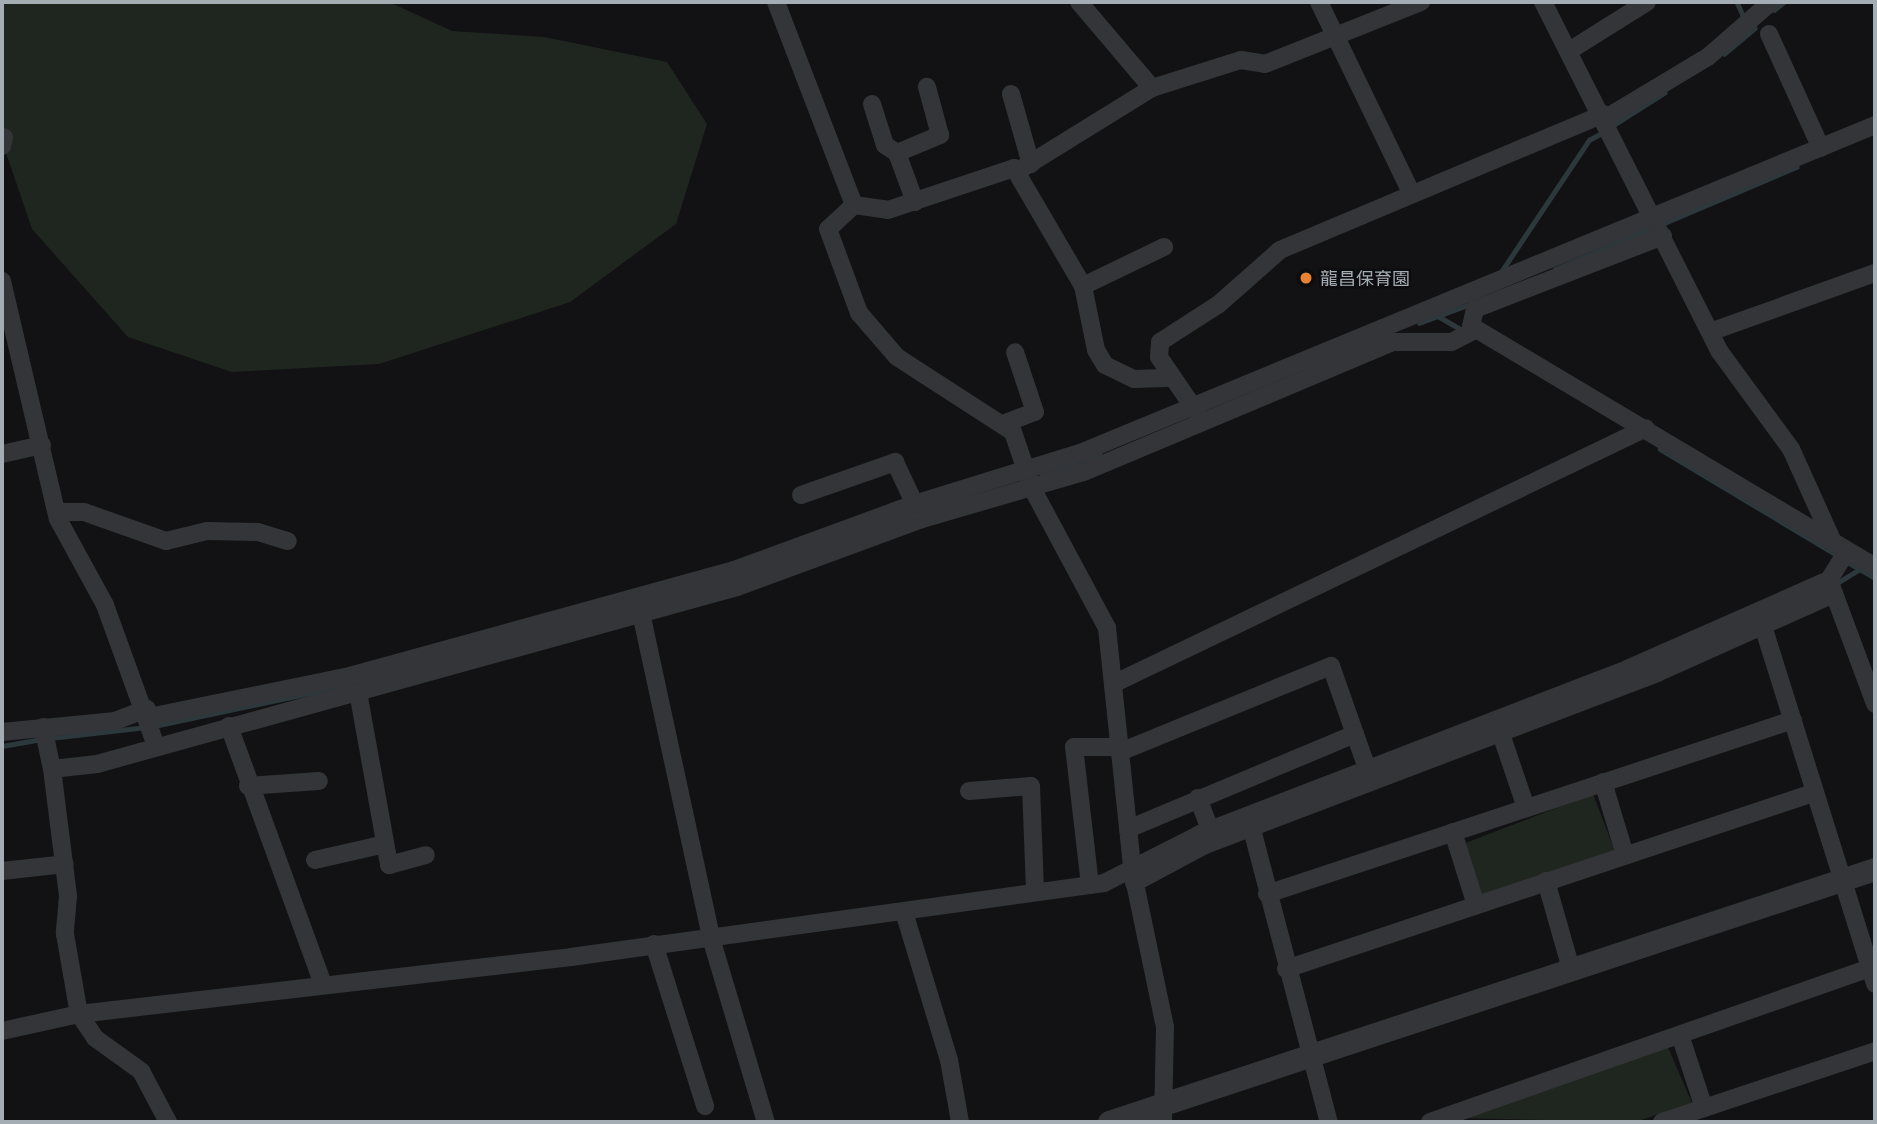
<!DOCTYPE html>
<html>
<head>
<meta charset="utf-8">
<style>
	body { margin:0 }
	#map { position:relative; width:1877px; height:1124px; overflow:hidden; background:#121214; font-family:Commissioner,"Noto Sans JP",sans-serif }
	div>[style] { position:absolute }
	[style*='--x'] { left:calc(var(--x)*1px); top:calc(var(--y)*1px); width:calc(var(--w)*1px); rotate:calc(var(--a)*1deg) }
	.green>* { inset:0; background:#1f261f; transform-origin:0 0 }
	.stream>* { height:4.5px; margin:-2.25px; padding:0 2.25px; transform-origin:2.25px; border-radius:2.25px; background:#2c383c }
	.minor>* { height:18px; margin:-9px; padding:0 9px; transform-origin:9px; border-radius:9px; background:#333538 }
	.tertiary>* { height:23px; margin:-11.5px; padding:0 11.5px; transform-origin:11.5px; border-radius:11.5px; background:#333538 }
	.dots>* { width:19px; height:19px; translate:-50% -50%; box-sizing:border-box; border:4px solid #0d0d0f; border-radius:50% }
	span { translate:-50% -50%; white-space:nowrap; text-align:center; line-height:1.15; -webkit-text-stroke:5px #0d0d0f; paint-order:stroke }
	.poi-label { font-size:18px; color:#a4adb4 }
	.left { translate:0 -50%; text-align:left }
	.frame { position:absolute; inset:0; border:4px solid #a4adb4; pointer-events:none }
</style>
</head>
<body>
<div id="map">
	<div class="green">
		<i style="clip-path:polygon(2px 2px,389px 2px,452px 31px,544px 37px,667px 62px,707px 124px,676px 224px,570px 302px,379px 364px,232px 372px,128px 337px,32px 229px,2px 141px)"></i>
		<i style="left:1593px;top:794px;width:61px;height:140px;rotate:69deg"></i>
		<i style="clip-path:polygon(1667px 1045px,1692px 1103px,1635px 1122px,1455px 1118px)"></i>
	</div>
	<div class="stream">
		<i style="--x:1737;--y:2;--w:20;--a:66"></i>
		<i style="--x:1774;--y:10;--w:13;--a:-39"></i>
		<i style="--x:1724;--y:54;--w:40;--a:-40"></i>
		<i style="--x:1612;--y:126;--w:62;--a:-32.4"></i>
		<i style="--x:1662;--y:224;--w:146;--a:-23"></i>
		<i style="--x:1555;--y:269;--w:108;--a:-23"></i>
		<i style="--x:1501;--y:272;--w:159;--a:-56.3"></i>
		<i style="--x:1589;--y:140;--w:18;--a:-29"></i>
		<i style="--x:1438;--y:316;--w:30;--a:30"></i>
		<i style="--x:1419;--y:323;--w:58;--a:-20.3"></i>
		<i style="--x:1660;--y:449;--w:209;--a:30.9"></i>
		<i style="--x:1042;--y:474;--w:61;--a:-19"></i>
		<i style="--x:1846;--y:561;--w:34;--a:30"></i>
		<i style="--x:1834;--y:585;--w:31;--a:-32"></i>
		<i style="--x:154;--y:726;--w:194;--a:-11.9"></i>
		<i style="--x:50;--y:738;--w:97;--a:-6.5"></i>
		<i style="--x:2;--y:746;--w:40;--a:-10"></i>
	</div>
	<div class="minor">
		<i style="--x:776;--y:2;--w:217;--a:69"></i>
		<i style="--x:854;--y:205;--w:35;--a:137"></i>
		<i style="--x:828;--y:229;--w:90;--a:69.7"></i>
		<i style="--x:859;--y:313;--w:58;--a:49.2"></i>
		<i style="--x:897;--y:357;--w:138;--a:32.9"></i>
		<i style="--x:1013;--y:432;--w:59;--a:71.3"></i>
		<i style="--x:1032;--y:488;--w:159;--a:61.8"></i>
		<i style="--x:1107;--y:628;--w:247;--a:84"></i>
		<i style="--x:1133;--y:874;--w:156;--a:78.2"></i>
		<i style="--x:1165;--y:1027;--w:95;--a:91.2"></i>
		<i style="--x:1079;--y:2;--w:113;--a:49.7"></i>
		<i style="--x:1152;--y:88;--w:93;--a:-17.5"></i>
		<i style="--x:1241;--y:60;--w:24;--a:9"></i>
		<i style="--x:1265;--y:64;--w:168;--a:-21.7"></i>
		<i style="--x:1319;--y:2;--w:213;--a:64.2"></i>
		<i style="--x:1543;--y:2;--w:392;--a:63.2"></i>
		<i style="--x:1720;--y:352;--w:120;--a:53.8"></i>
		<i style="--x:1791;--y:449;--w:100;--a:65.7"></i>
		<i style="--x:1769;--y:34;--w:125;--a:65.5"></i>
		<i style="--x:1569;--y:51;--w:92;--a:-32.1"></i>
		<i style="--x:1011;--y:94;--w:73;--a:74.1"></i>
		<i style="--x:872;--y:104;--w:43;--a:72.4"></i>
		<i style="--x:885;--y:145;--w:14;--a:34"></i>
		<i style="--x:1606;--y:118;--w:120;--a:-31"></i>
		<i style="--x:1709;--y:56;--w:82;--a:-41.1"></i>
		<i style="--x:2;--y:146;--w:9;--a:-77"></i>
		<i style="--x:1016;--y:172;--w:160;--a:-31.7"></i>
		<i style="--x:915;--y:202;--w:52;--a:-110.2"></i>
		<i style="--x:897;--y:153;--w:47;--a:-22.7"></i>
		<i style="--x:940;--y:135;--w:50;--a:-105.2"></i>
		<i style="--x:854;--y:205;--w:34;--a:8"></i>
		<i style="--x:888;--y:210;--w:133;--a:-18.4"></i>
		<i style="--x:1014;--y:168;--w:137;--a:59.7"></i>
		<i style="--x:1083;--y:286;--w:65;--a:78.5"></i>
		<i style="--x:1096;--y:350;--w:17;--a:59"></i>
		<i style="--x:1105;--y:365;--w:32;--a:26"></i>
		<i style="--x:1134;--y:379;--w:38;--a:-2"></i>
		<i style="--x:1663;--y:236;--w:202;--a:158.8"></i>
		<i style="--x:1475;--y:309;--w:17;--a:103"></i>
		<i style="--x:1471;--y:326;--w:470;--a:30.8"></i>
		<i style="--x:2;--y:281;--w:244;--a:76.8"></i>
		<i style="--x:58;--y:519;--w:98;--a:61.3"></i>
		<i style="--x:105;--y:605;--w:147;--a:70.1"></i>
		<i style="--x:1083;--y:286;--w:90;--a:-25.7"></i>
		<i style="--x:1475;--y:330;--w:27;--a:153"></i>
		<i style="--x:1451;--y:342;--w:58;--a:180"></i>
		<i style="--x:1393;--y:342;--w:336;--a:157.2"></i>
		<i style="--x:1083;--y:472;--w:168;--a:163.7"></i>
		<i style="--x:922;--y:519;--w:197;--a:159.8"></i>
		<i style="--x:737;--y:587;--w:664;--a:164.54"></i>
		<i style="--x:97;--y:764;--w:45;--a:173.7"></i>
		<i style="--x:52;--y:769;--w:128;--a:82.8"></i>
		<i style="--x:68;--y:896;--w:38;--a:95"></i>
		<i style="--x:65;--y:934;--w:81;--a:80.1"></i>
		<i style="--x:79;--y:1014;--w:495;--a:-6.6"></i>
		<i style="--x:571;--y:957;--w:538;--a:-7.9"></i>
		<i style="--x:1104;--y:883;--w:108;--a:-27"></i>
		<i style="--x:1200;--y:834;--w:458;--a:-21.1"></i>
		<i style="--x:1627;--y:669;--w:221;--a:-23.8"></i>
		<i style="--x:1710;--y:332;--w:175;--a:-19.7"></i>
		<i style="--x:1198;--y:414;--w:69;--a:-124.4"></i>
		<i style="--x:1159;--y:357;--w:15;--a:-86"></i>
		<i style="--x:1160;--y:342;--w:70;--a:-32.8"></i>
		<i style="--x:1219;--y:304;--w:81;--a:-41.5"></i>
		<i style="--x:1280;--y:250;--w:351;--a:-22.8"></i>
		<i style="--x:1003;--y:424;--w:34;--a:-21"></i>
		<i style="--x:1035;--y:412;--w:63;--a:-108.4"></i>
		<i style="--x:2;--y:454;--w:41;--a:-12.7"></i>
		<i style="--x:801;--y:495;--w:100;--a:-19.3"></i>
		<i style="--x:895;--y:462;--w:54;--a:64.9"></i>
		<i style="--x:58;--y:512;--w:26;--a:0"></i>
		<i style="--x:84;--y:512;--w:87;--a:19.5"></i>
		<i style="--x:166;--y:541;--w:42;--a:-13.7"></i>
		<i style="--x:207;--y:531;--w:51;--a:1.1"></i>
		<i style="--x:258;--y:532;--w:31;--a:17"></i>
		<i style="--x:1847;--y:551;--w:34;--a:122"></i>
		<i style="--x:1829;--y:580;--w:132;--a:69.6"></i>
		<i style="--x:641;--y:613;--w:332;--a:77.8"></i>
		<i style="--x:711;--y:938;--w:192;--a:73.4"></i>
		<i style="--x:1763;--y:626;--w:375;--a:72.6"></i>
		<i style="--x:1113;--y:684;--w:591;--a:-25.65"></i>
		<i style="--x:358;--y:692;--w:176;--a:79.8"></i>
		<i style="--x:389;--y:865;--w:38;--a:-15"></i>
		<i style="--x:149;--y:717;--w:201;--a:-11.5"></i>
		<i style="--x:346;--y:677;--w:402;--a:-15.4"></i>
		<i style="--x:734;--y:570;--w:192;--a:-20.1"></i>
		<i style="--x:914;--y:504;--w:174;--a:-17.1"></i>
		<i style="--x:1080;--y:453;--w:860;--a:-22.42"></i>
		<i style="--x:229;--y:726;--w:271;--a:70"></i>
		<i style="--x:43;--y:727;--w:43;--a:77.9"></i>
		<i style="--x:1500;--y:731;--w:81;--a:71.3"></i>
		<i style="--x:2;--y:732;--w:114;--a:-5.6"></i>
		<i style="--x:115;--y:721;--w:34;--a:-21"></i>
		<i style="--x:1120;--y:752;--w:228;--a:-22.2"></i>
		<i style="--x:1331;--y:666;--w:108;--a:70.6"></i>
		<i style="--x:1603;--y:782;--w:76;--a:73.2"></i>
		<i style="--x:248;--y:786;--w:71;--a:-4"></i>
		<i style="--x:969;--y:791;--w:62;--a:-4.6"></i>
		<i style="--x:1031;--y:786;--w:106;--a:87.8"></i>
		<i style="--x:1198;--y:798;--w:34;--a:69"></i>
		<i style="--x:1249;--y:818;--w:314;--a:75.3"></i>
		<i style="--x:1128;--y:829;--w:246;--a:-22.7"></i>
		<i style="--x:1453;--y:832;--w:77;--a:72.5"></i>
		<i style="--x:315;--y:860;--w:72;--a:-12.9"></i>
		<i style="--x:2;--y:871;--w:63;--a:-6.3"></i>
		<i style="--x:1546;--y:881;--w:91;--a:74.1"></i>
		<i style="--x:1134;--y:883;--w:81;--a:-28.2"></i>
		<i style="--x:1205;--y:845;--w:484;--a:-20.8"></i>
		<i style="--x:1657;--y:673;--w:194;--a:-24.1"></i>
		<i style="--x:1090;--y:885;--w:139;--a:-96.6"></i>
		<i style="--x:1074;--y:747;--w:45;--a:0"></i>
		<i style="--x:1267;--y:894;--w:554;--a:-18.3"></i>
		<i style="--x:904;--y:912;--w:155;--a:73.1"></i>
		<i style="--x:949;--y:1060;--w:63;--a:79.9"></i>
		<i style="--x:654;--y:944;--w:170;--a:72.5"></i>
		<i style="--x:1286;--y:969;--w:556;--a:-18.47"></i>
		<i style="--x:2;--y:1031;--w:79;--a:-12.4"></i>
		<i style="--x:79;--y:1014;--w:29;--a:56"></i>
		<i style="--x:95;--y:1038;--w:57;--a:35.7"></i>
		<i style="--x:141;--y:1071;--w:58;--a:62.1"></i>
		<i style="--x:1680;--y:1035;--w:77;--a:71.8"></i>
		<i style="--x:1430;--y:1122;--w:466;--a:-19.3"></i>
		<i style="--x:1662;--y:1122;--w:225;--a:-18.4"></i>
	</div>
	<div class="tertiary">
		<i style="--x:1109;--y:1122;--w:807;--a:-18.28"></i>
	</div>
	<div class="dots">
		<i style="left:1306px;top:278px;background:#ea8234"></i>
	</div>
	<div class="poi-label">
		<span class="left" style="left:1320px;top:278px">龍昌保育園</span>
	</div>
	<div class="frame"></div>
</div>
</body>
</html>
